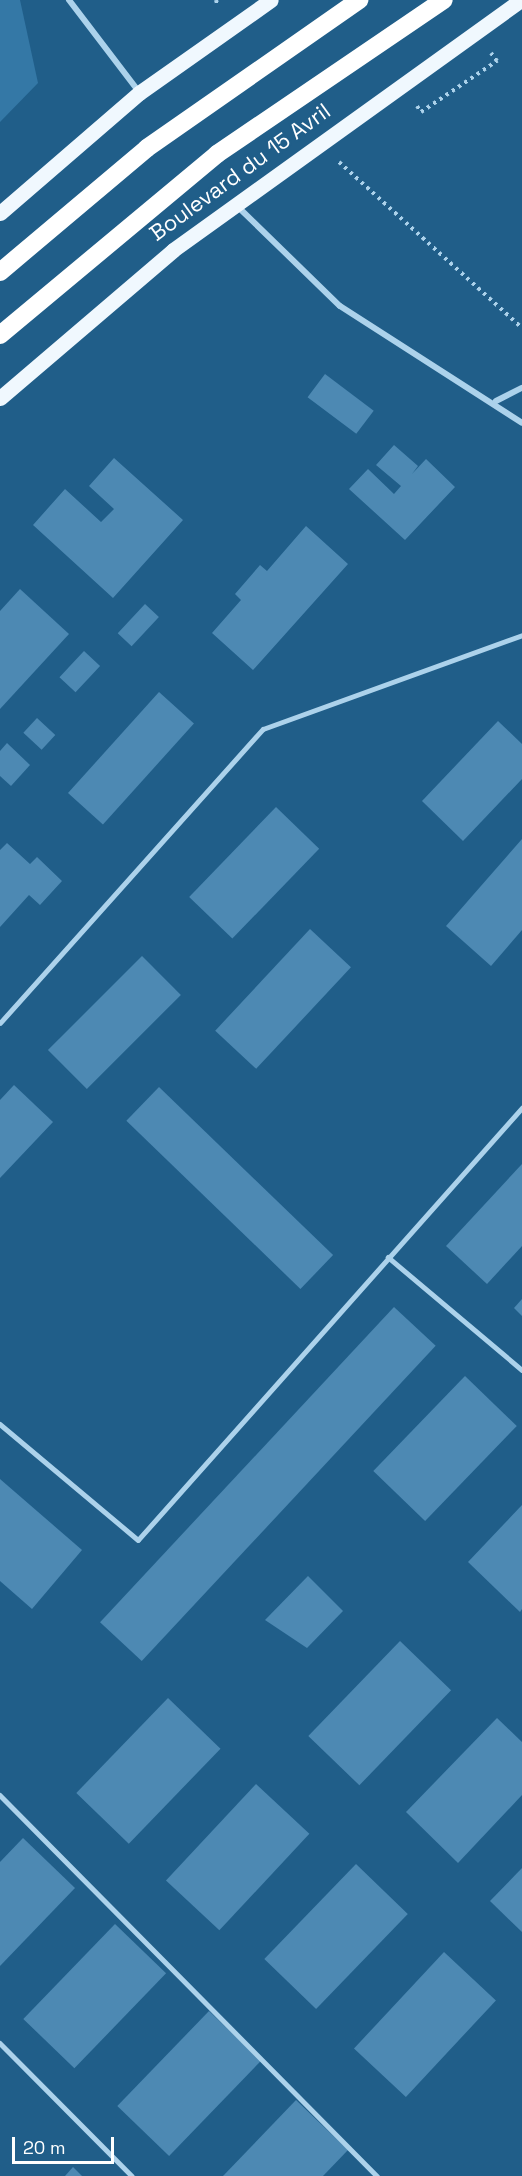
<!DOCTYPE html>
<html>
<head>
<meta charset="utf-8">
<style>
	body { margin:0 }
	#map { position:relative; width:522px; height:2176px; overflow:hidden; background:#205e89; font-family:"Space Grotesk",sans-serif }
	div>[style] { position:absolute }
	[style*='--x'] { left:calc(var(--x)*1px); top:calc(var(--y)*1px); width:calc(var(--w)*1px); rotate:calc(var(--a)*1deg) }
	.green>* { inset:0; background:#3478a6 }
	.building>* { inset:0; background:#4d89b3; transform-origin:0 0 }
	.path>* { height:4px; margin-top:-2px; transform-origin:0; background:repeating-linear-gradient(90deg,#acd2eb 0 3px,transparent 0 7.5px) }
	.lane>* { height:4.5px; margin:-2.25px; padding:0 2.25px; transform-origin:2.25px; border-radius:2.25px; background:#acd2eb }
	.street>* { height:6px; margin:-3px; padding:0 3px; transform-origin:3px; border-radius:3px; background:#acd2eb }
	.primary>* { height:15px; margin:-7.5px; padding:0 7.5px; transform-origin:7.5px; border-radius:7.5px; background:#f0f8fe }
	.highway>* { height:18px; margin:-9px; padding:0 9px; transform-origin:9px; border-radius:9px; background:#fff }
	span { translate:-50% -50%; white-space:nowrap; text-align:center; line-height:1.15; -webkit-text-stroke:4.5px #205e89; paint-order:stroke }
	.street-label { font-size:22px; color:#fff }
	.scale { position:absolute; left:12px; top:2137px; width:102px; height:27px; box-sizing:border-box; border:3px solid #fff; border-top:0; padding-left:8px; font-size:18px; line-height:21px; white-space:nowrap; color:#fff; -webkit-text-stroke:4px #205e89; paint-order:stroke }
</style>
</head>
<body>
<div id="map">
	<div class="green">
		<i style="clip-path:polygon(0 0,20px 0,38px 83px,0 122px)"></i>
	</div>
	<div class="building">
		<i style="left:325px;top:374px;width:61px;height:29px;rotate:37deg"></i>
		<i style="clip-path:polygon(394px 445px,418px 466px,412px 474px,426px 459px,455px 487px,405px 540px,349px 489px,368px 469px,394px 494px,401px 486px,376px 465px)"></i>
		<i style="clip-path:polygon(114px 458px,183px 520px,113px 598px,33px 525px,65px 489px,101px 522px,114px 509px,89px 486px)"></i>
		<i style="clip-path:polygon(306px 526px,348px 564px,253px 670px,212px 633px,241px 600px,235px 594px,260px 565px,267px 571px)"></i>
		<i style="clip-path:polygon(20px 589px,69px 634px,0 709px,0 611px)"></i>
		<i style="left:145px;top:604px;width:19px;height:40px;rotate:43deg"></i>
		<i style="left:84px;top:651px;width:22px;height:36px;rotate:43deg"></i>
		<i style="left:159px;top:692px;width:47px;height:136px;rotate:42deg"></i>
		<i style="left:37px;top:718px;width:25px;height:20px;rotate:43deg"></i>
		<i style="clip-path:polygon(498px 721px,522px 744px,522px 779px,463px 841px,422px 801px)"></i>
		<i style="clip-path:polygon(7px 743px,30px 765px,11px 786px,0 776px,0 751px)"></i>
		<i style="left:276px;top:807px;width:60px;height:125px;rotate:44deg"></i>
		<i style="clip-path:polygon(522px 839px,522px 930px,491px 966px,446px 926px)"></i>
		<i style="clip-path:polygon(7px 843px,30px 864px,37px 857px,62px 881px,40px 905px,29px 895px,0 927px,0 850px)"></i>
		<i style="left:310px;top:929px;width:56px;height:139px;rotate:43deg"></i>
		<i style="left:142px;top:956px;width:55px;height:133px;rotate:45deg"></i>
		<i style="clip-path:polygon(14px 1085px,53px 1122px,0 1178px,0 1100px)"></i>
		<i style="left:159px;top:1087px;width:242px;height:47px;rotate:44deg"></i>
		<i style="clip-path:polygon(522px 1164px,522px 1246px,487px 1284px,446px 1246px)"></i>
		<i style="clip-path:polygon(522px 1299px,522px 1316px,514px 1308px)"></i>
		<i style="left:394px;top:1307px;width:57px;height:431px;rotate:43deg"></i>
		<i style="left:465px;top:1376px;width:72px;height:132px;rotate:44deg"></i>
		<i style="clip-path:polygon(0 1479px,82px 1550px,32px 1609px,0 1581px)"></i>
		<i style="clip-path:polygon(522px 1505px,522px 1609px,520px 1612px,468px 1562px)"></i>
		<i style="clip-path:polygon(308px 1576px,343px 1611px,307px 1648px,265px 1620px)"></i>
		<i style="left:400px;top:1641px;width:71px;height:132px;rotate:44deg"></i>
		<i style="left:168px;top:1698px;width:73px;height:132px;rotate:44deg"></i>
		<i style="clip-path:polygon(497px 1718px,522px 1742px,522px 1795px,458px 1863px,406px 1812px)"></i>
		<i style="left:256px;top:1784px;width:73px;height:132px;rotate:43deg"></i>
		<i style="clip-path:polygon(23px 1838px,75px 1888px,0 1966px,0 1862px)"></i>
		<i style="left:356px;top:1864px;width:72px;height:132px;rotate:44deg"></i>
		<i style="clip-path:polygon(522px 1868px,522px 1932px,490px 1901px)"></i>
		<i style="left:115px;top:1924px;width:71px;height:132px;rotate:44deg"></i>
		<i style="left:444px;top:1952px;width:71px;height:132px;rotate:43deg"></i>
		<i style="left:209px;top:2011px;width:72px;height:132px;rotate:44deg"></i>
		<i style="clip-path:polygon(296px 2100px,348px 2150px,323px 2176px,223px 2176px)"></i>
		<i style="clip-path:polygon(73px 2167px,82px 2176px,65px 2176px)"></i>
	</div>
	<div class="path">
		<i style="--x:216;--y:0;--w:7;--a:74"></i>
		<i style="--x:417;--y:106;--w:7;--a:56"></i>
		<i style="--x:421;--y:112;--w:92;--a:-33.9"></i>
		<i style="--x:497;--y:61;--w:10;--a:-127"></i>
		<i style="--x:339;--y:162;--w:247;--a:42.2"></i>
	</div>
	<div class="lane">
		<i style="--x:0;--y:1023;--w:394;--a:-48.2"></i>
		<i style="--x:263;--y:729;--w:276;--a:-19.9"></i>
		<i style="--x:388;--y:1257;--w:175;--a:40.1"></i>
		<i style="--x:0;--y:1424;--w:180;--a:40"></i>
		<i style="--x:138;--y:1540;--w:578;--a:-48.37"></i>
		<i style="--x:0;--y:1795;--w:536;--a:45.3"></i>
		<i style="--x:0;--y:2043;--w:187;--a:45.2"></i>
	</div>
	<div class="street">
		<i style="--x:69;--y:0;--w:116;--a:52.7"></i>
		<i style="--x:235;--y:204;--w:146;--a:44.2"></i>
		<i style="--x:340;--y:306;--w:216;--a:32.7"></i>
		<i style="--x:496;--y:401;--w:29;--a:-27"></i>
	</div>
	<div class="primary">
		<i style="--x:0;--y:213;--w:184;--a:-40.8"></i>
		<i style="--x:139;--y:93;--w:161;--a:-35.2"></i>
		<i style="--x:0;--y:398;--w:228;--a:-40.5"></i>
		<i style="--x:173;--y:250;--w:428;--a:-35.7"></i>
	</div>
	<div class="highway">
		<i style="--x:0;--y:272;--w:192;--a:-40.1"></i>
		<i style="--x:147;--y:148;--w:259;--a:-34.9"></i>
		<i style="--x:0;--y:335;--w:283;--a:-39.8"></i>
		<i style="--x:217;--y:154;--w:274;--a:-34.2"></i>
	</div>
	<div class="street-label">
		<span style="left:240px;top:172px;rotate:-36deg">Boulevard du 15 Avril</span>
	</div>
	<div class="scale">20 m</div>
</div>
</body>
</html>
